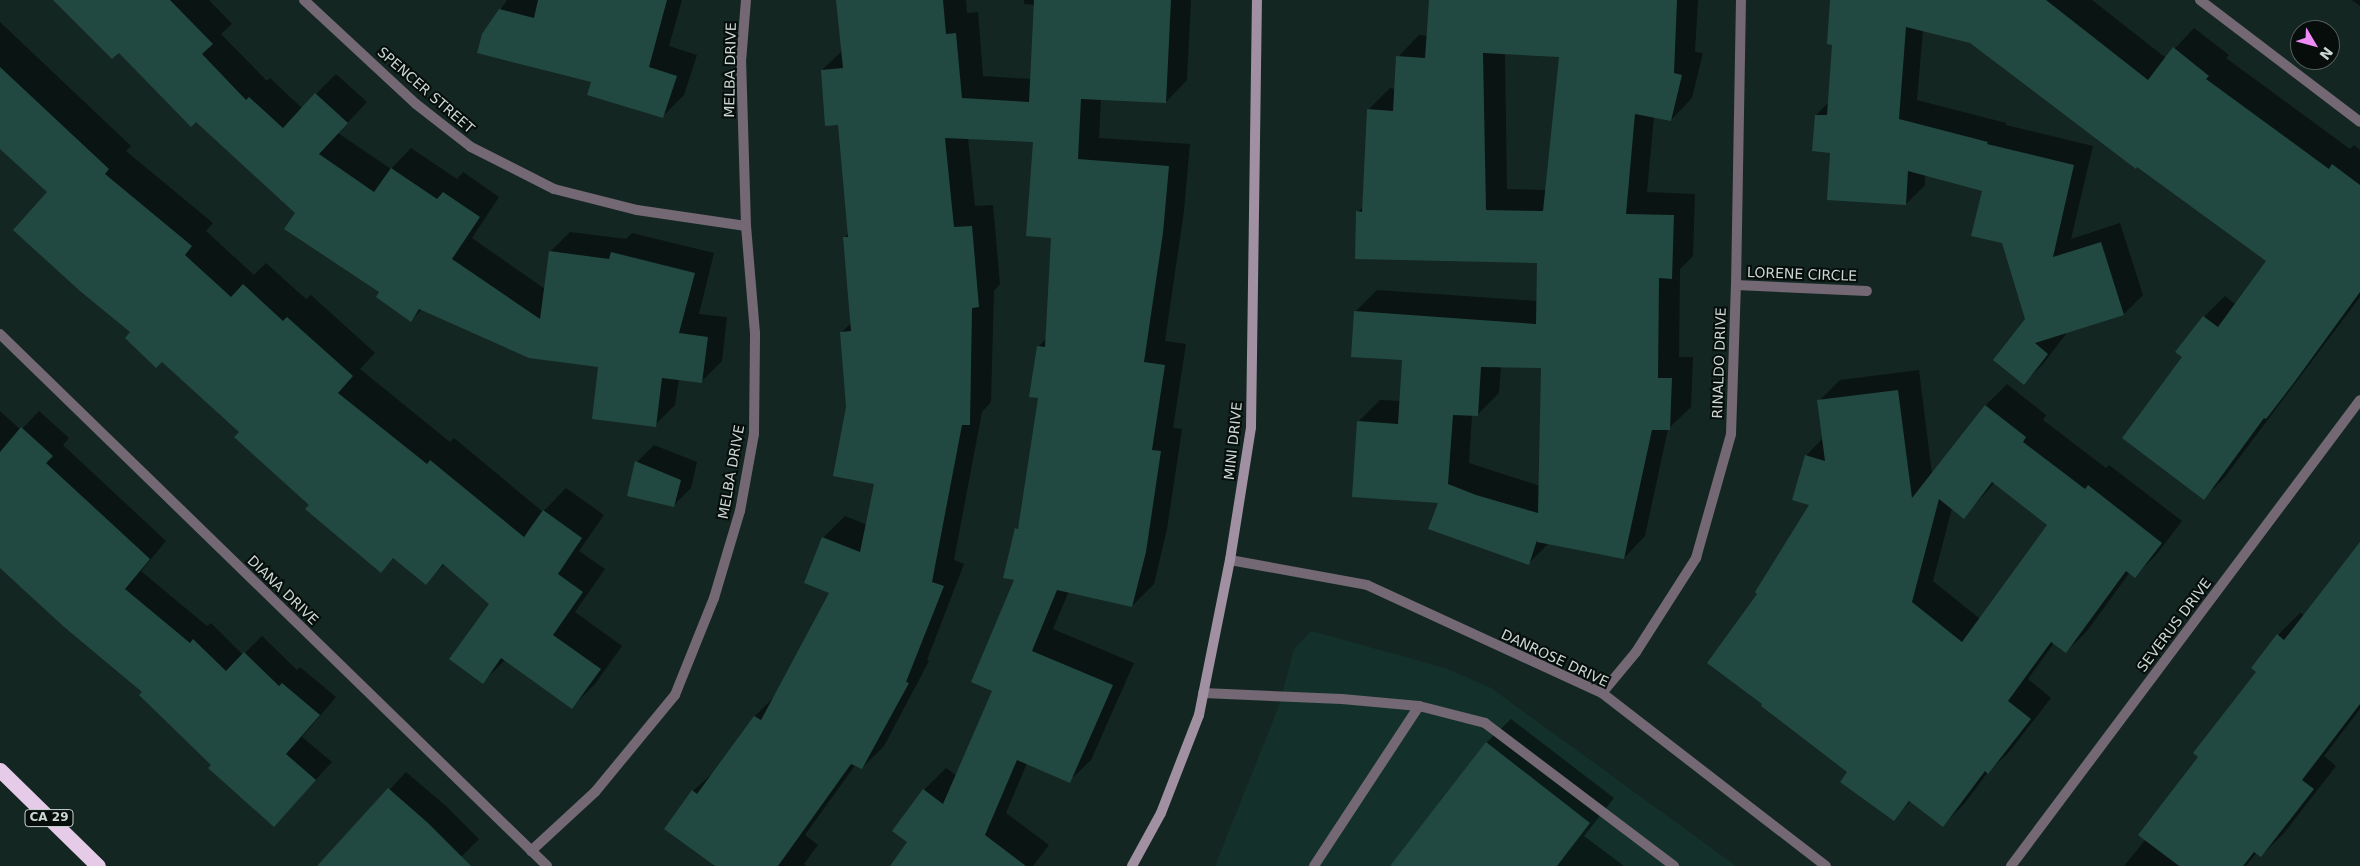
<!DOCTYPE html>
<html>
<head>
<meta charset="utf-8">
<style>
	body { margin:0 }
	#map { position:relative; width:2360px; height:866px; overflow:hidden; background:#132622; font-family:"DejaVu Sans",sans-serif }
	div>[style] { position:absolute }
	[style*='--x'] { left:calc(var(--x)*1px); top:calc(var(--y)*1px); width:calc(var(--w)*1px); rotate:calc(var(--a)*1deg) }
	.built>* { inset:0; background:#13312a }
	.shadow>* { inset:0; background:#0007 }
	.building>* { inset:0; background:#224941 }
	.lane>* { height:10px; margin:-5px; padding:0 5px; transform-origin:5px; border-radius:5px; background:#736873 }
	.street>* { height:10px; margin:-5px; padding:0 5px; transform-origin:5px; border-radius:5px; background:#736873 }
	.secondary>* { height:10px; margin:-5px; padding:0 5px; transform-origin:5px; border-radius:5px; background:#a190a2 }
	.highway>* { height:15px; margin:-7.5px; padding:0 7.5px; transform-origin:7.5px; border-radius:7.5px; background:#e5cbe7 }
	span { translate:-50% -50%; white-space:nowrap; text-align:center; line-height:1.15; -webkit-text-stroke:4px #060d0b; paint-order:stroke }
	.shield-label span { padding:1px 4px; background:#060d0b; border:1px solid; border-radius:4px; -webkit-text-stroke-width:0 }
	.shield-label { font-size:12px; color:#cbd7d3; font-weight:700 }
	.street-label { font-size:14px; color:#cbd7d3 }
	.north { position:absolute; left:2290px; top:20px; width:50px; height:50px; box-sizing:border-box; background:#060d0b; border:1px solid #555e5b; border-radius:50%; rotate:127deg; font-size:14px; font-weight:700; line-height:20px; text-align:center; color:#cbd7d3 }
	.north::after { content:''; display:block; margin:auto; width:18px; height:22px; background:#ef8bf7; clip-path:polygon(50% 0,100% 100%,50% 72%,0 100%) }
</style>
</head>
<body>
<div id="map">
	<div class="built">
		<i style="clip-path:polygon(1311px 631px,1445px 668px,1491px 688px,1736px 866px,1215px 866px,1279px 706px,1294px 649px)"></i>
	</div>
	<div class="shadow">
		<i style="clip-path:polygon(71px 0,209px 0,232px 24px,221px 34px,267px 81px,270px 78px,302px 108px,336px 74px,367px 102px,338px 133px,391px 169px,411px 148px,457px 179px,463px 172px,499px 197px,472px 238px,545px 289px,550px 252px,570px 232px,626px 239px,632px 233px,714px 253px,699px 314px,727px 317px,722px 361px,702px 381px,679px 379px,675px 405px,655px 425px,600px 366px,422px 309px,411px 320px)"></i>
		<i style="clip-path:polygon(507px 0,682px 0,669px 46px,697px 55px,684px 95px,663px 116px,593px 81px,483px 35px)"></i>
		<i style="clip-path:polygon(838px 0,966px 0,967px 13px,978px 12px,983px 76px,1031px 79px,1035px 5px,1024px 4px,1024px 0,1191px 0,1187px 80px,1166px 102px,1101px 99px,1099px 138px,1190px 144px,1184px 211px,1165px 341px,1186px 344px,1173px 428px,1182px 429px,1167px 529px,1154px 584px,1132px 606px,1069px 591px,1053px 629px,1134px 663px,1091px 760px,1069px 781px,1027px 763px,1006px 813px,1049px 845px,1033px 866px,892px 866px,908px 842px,924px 790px,946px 768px,957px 776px,994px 690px,1015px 579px,1016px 529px,1020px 525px,1040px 397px,1038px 347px,1046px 339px,1052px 237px,1034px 141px,968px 138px,975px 206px,993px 205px,1000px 284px,994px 291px,991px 402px,982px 412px,954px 560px,964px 564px,927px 660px,929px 661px,884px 746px,862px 768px,856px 764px,805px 835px,818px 845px,804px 864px,806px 866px,713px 866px,714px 864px,693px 791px,716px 770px,755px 716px,775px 696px,831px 593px,823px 538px,845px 516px,867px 525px,875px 483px,848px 407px,842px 332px,852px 322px,844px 238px,849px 233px,839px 124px,822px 70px,843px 50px)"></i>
		<i style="clip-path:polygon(evenodd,1430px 0,1698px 0,1695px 52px,1703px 53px,1692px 98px,1671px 120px,1654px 116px,1647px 192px,1695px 194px,1693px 256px,1680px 269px,1679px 357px,1693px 357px,1691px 407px,1668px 429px,1645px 536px,1624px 558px,1549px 543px,1529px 563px,1440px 502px,1358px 422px,1380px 400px,1401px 401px,1403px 359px,1355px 312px,1377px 290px,1538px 301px,1539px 261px,1358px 212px,1364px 206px,1368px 110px,1390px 88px,1395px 89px,1398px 57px,1419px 35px,1428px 36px,1430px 0,1505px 53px,1561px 56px,1546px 190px,1507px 189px,1505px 53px,1430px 0,1501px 366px,1543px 366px,1540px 486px,1469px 463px,1472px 415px,1477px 415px,1499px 393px,1501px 366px)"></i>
		<i style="clip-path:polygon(1831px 0,1973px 0,1923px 30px,1917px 100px,2006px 123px,2006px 125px,2093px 146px,2071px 239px,2120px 223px,2143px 295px,2124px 314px,2065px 333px,2066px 334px,2043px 364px,2024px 383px,2027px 319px,2003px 242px,1984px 190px,1925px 175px,1925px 185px,1906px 204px,1831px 151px,1816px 115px,1829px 102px,1833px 43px)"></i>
		<i style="clip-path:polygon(2007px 0,2092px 0,2166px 58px,2194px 28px,2229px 55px,2226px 58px,2350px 149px,2354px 145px,2360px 150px,2360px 297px,2224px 478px,2204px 498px,2184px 357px,2177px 351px,2204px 317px,2225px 296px,2236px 305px,2268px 261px)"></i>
		<i style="clip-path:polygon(2352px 0,2360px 0,2360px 6px)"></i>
		<i style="clip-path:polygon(0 22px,131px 146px,126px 151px,213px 223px,206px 231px,254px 275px,266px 263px,306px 299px,311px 295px,375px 353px,360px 369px,450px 442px,454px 438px,543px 512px,566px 488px,604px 515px,579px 551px,605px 569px,575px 612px,622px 646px,595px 684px,572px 707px,505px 660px,483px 682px,490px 604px,445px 564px,426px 583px,394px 557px,381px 571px,311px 505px,241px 432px,132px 332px,49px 192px,0 147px)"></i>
		<i style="clip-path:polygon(evenodd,1919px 370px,1932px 474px,1986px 405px,2007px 384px,2046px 415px,2043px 420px,2106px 468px,2109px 465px,2182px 521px,2156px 555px,2135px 576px,2130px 572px,2087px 631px,2066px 652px,2054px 643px,2028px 679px,2051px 698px,2009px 752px,1988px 772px,1964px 804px,1943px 825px,1911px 801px,1893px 819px,1849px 772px,1759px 594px,1810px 504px,1794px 499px,1807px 455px,1823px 438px,1819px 401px,1840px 380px,1919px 370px,1995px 482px,2049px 525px,1980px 619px,1933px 581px,1952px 508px,1964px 517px,1995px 482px)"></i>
		<i style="clip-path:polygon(0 411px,21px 430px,39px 411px,69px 438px,63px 445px,166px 541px,141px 571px,207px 626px,211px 623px,243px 655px,262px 636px,297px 670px,300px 667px,336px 697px,302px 737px,332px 762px,274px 825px,144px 692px,0 567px)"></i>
		<i style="clip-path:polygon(654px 445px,697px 462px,691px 488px,674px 505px,637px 462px)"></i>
		<i style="clip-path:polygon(2360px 543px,2360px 709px,2324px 756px,2336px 766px,2284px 833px,2261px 856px,2257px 852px,2246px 866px,2124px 866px,2146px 839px,2257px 671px,2278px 635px,2300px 613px,2304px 615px)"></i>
		<i style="clip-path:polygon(1511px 719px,1614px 798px,1584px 836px,1624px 866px,1392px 866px,1486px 743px)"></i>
		<i style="clip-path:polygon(406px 772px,446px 806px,479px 839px,452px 866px,319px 866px)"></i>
	</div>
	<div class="building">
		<i style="clip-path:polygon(53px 0,170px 0,213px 44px,202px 54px,246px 100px,249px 97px,283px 128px,315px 93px,348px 123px,319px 154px,374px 192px,391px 168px,437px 199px,443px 192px,480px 217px,452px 259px,540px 319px,549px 251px,609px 259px,611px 252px,695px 273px,679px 333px,708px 337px,702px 383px,662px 378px,656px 427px,592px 419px,598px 367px,529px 358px,419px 309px,411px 322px,376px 297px,379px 292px,284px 229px,295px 213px,196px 122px,191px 127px,119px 53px,112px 59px)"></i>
		<i style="clip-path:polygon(538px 0,667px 0,649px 67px,677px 76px,663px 118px,587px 95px,591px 82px,477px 53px,482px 34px,499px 9px,534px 18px)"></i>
		<i style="clip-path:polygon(836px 0,943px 0,946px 34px,956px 33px,962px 98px,1029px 102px,1034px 0,1171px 0,1166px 103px,1081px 99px,1078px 159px,1169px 166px,1163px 233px,1144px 362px,1165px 365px,1152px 450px,1161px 451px,1146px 552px,1132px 607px,1057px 590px,1032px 651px,1113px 685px,1070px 783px,1017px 760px,985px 835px,1026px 866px,890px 866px,907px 842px,892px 831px,923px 789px,943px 804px,992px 691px,971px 682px,1014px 580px,1003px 578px,1015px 528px,1018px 529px,1038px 398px,1029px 397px,1037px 346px,1045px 347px,1051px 238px,1026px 236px,1033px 142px,945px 138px,954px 227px,972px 226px,979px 307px,972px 308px,970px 425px,962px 425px,932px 582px,944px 586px,906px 682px,909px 683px,862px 769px,851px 764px,778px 866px,715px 866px,664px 829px,692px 790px,697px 794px,754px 716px,761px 720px,829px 593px,804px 583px,822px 537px,860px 552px,874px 484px,833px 476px,846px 407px,840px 332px,851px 331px,843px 237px,848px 237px,838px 125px,825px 126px,821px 70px,843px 68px)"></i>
		<i style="clip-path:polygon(evenodd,1429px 0,1677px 0,1674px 73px,1682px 75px,1671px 121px,1635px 114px,1626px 214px,1674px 215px,1672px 279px,1659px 278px,1658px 378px,1672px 378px,1670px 430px,1652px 430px,1624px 559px,1537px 542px,1537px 540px,1529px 565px,1428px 529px,1438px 503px,1352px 497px,1357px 421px,1398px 424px,1402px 360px,1351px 357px,1354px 311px,1536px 324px,1537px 263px,1355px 259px,1356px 211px,1362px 212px,1367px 109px,1393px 111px,1396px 56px,1425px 58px,1429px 0,1483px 53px,1559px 57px,1543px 211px,1486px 210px,1483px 53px,1429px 0,1481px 367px,1541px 368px,1538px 513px,1476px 495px,1448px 484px,1453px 415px,1478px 416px,1481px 367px)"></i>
		<i style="clip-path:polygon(1830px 0,2046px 0,2148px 80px,2173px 47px,2209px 76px,2206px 79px,2329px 169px,2332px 164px,2360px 185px,2360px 292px,2293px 384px,2266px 419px,2264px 418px,2204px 500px,2122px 438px,2182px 357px,2175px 352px,2203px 316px,2218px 327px,2266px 261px,2137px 167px,2136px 169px,1970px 43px,1906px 27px,1899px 119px,1988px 142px,1987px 144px,2074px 165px,2053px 257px,2101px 242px,2124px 315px,2035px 343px,2048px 354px,2024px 385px,1993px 360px,2025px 319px,2002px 243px,1971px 236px,1982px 191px,1908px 171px,1906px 205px,1827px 200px,1830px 153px,1812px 151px,1815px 115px,1827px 115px,1832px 45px,1827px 44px)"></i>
		<i style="clip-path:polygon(0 67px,109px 169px,105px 174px,192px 246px,185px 255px,231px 297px,243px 284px,283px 321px,287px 317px,353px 376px,338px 393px,427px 464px,430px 460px,524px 537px,543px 510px,582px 538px,558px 574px,583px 592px,553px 635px,601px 669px,572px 709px,501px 658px,483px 684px,449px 659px,489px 604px,443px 564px,426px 585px,393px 558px,381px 573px,305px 509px,309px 505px,234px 437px,239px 432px,162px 362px,156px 368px,125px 338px,130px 332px,80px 291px,13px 230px,47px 192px,0 149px)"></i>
		<i style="clip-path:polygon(evenodd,1898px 390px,1912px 498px,1985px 405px,2026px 437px,2023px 442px,2085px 489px,2088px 485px,2162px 543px,2135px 578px,2126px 571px,2066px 653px,2051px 642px,2008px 701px,2031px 719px,1988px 774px,1985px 771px,1943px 827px,1909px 801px,1894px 821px,1840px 782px,1847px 772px,1761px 706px,1762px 704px,1707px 663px,1757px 594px,1755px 592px,1809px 505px,1792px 500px,1805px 455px,1825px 461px,1817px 400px,1898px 390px,1992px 482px,2047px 525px,1962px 642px,1912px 602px,1939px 499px,1964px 519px,1992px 482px)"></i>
		<i style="clip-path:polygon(21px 427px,53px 456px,46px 463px,150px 559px,125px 589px,190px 643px,193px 639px,226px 671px,244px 652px,279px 686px,282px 683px,320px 715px,286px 754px,316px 780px,274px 827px,208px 768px,211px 765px,139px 695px,142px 692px,63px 626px,0 568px,0 452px)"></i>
		<i style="clip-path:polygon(635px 461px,681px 480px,674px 507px,627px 496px)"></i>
		<i style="clip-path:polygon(2360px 542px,2360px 704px,2302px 780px,2314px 789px,2261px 857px,2254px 852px,2243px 866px,2179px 866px,2138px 835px,2198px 757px,2193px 753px,2256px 672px,2251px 668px,2277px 634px,2284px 640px)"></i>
		<i style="clip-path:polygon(1486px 742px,1590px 823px,1557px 866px,1390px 866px)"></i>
		<i style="clip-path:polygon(388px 788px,428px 823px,471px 866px,317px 866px)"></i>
	</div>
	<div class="lane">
		<i style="--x:1203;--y:693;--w:139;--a:2.5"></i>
		<i style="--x:1342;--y:699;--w:77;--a:5.2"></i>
		<i style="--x:1419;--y:706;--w:191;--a:123.3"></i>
		<i style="--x:1419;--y:706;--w:68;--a:14.4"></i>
		<i style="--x:1485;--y:723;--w:237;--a:37.1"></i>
	</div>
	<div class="street">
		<i style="--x:304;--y:0;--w:153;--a:42.9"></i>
		<i style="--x:416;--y:104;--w:70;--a:38"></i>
		<i style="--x:471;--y:147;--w:93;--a:26.8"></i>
		<i style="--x:554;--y:189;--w:86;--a:14.2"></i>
		<i style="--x:637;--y:210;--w:110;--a:8.4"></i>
		<i style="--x:2200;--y:0;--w:201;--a:37.3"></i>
		<i style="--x:1736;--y:285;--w:131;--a:2.6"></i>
		<i style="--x:0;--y:334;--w:763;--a:44.2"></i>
		<i style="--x:1230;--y:560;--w:139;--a:10.3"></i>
		<i style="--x:1367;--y:585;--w:259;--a:24.7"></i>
		<i style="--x:1602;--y:693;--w:283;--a:37.7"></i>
		<i style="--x:1602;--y:693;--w:53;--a:-50.3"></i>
		<i style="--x:1636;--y:652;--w:112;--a:-57.4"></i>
		<i style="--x:1696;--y:558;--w:129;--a:-74.2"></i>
		<i style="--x:1731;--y:434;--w:149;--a:-88.1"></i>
		<i style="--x:1736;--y:285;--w:285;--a:-89"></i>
		<i style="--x:531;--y:851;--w:87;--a:-42.7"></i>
		<i style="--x:595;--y:792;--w:126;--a:-50.5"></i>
		<i style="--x:675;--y:695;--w:105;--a:-68.1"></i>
		<i style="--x:714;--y:598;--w:91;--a:-73.4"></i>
		<i style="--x:740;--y:511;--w:78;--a:-79.7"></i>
		<i style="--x:754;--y:434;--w:101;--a:-89.4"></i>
		<i style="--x:755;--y:333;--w:107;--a:-94.8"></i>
		<i style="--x:746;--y:226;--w:164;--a:-91.7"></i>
		<i style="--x:741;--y:62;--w:62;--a:-85.4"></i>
		<i style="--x:2011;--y:866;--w:582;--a:-53.17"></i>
	</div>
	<div class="secondary">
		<i style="--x:1132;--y:866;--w:60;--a:-61.3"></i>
		<i style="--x:1161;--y:813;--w:105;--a:-68.8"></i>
		<i style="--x:1199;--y:715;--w:158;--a:-78.7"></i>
		<i style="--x:1230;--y:560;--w:135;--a:-81"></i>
		<i style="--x:1251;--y:427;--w:427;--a:-89.2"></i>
	</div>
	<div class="highway">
		<i style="--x:0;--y:770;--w:137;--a:44.4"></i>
	</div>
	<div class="shield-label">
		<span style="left:49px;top:818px">CA 29</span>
	</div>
	<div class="street-label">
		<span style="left:730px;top:70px;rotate:-89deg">MELBA DRIVE</span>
		<span style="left:426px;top:90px;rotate:41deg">SPENCER STREET</span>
		<span style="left:1802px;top:274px;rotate:2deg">LORENE CIRCLE</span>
		<span style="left:1719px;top:363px;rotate:-88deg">RINALDO DRIVE</span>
		<span style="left:1233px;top:441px;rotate:-84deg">MINI DRIVE</span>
		<span style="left:731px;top:472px;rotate:-80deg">MELBA DRIVE</span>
		<span style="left:283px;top:590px;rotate:44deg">DIANA DRIVE</span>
		<span style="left:2174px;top:625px;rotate:-53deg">SEVERUS DRIVE</span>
		<span style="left:1555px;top:658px;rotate:25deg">DANROSE DRIVE</span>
	</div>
	<div class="north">N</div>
</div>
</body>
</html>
